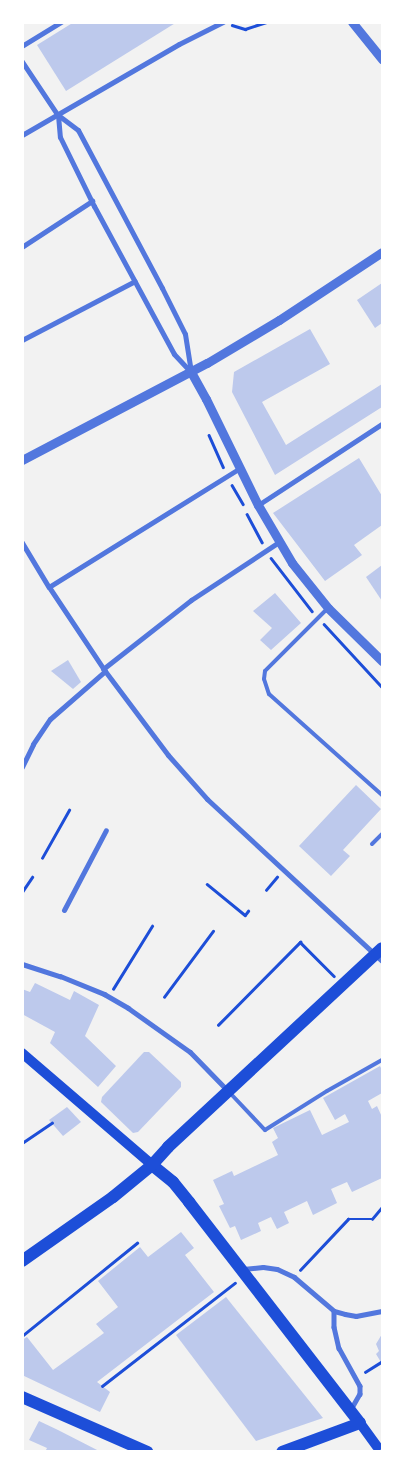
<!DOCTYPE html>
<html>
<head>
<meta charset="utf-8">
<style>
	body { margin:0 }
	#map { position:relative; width:405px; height:1474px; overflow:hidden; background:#f2f2f2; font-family:Quicksand,sans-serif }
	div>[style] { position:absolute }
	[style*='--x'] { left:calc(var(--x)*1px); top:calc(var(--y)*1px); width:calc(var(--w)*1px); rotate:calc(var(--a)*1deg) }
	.building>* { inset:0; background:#bdc9ec }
	.path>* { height:2.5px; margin:-1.25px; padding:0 1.25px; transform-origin:1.25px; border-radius:1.25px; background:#1d4ed8 }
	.service>* { height:4px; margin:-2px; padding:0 2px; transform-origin:2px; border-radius:2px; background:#5277de }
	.pedestrian>* { height:4.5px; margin:-2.25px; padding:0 2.25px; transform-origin:2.25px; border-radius:2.25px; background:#5277de }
	.minor>* { height:5px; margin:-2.5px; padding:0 2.5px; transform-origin:2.5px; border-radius:2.5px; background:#5277de }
	.tertiary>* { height:9px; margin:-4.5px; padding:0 4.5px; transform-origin:4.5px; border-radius:4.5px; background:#5277de }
	.secondary>* { height:10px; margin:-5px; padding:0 5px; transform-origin:5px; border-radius:5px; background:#1d4ed8 }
	.primary>* { height:12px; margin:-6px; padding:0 6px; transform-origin:6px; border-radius:6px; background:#1d4ed8 }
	span { translate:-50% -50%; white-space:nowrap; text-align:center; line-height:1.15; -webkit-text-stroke:5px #fff; paint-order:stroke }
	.frame { position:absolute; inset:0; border:24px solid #fff; pointer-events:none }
</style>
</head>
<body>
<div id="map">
	<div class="building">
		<i style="clip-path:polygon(74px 22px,177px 22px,66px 91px,37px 45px)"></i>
		<i style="clip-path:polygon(382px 283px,382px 323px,375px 328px,357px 300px)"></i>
		<i style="clip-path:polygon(310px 329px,330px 364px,262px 402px,286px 445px,382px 384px,382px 407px,275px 475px,232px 392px,234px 372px)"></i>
		<i style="clip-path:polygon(359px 458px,382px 496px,382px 525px,354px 545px,362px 555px,325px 581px,273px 513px)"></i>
		<i style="clip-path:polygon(382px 565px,382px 601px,366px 577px)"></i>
		<i style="clip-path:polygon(275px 593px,301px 623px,271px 650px,260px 640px,272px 628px,253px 611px)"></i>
		<i style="clip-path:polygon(68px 660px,81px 682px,73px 689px,51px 671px)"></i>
		<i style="clip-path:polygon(356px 785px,381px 809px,343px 850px,350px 856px,331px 876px,299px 846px)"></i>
		<i style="clip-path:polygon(35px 983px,70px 1000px,74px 991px,99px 1005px,85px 1036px,116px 1066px,98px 1087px,50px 1043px,55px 1032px,22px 1014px,22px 989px,30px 992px)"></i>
		<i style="clip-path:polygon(144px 1052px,149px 1052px,181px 1082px,181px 1087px,138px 1132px,133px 1133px,101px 1102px,102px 1097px)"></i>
		<i style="clip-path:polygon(380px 1066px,382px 1070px,382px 1093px,368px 1101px,372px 1109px,377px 1106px,382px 1117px,382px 1178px,352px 1192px,347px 1182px,331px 1189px,337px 1203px,313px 1215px,307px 1201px,284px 1212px,289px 1223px,277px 1229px,271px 1217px,258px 1223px,261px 1231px,241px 1240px,235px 1226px,230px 1228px,219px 1206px,224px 1204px,213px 1180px,232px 1171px,234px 1176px,278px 1155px,272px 1142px,278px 1138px,273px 1128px,310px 1110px,322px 1135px,349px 1122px,345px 1114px,335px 1120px,323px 1098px)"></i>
		<i style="clip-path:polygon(67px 1107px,81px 1122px,63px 1136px,49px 1120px)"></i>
		<i style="clip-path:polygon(181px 1232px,194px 1248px,185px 1255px,214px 1292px,97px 1382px,110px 1392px,100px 1412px,22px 1375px,22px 1340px,27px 1337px,53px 1370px,104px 1333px,96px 1324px,118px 1307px,98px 1281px,140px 1247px,148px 1257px)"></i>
		<i style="clip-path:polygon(226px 1297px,319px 1413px,323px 1418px,256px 1441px,176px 1335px)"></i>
		<i style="clip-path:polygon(382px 1334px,382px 1364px,376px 1354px,379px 1351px,376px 1344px)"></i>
		<i style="clip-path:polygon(39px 1421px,58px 1430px,101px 1452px,45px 1452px,47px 1448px,29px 1440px)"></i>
	</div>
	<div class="path">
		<i style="--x:232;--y:25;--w:14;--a:17"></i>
		<i style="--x:245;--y:29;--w:22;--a:-18"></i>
		<i style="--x:209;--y:435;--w:35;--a:66"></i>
		<i style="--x:232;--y:485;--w:22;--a:60"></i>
		<i style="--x:247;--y:514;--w:32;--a:62"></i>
		<i style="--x:271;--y:558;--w:67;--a:52.3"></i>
		<i style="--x:324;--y:624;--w:86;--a:47.4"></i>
		<i style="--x:42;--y:858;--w:55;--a:-60.6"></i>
		<i style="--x:207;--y:884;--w:49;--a:39.2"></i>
		<i style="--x:245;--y:915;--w:5;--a:-53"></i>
		<i style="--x:266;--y:890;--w:17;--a:-50"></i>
		<i style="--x:22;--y:892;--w:18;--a:-56"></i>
		<i style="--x:113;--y:989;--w:74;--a:-58.2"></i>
		<i style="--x:164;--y:997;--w:82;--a:-53.4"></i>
		<i style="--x:218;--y:1025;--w:117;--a:-45.3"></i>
		<i style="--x:300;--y:942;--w:48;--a:45"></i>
		<i style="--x:22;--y:1143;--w:36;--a:-34"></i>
		<i style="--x:300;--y:1270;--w:70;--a:-46.7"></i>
		<i style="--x:348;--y:1219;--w:24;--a:0"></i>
		<i style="--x:372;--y:1219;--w:16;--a:-50"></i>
		<i style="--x:22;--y:1336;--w:148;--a:-39"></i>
		<i style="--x:365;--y:1372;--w:19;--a:-32"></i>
		<i style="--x:102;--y:1386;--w:168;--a:-37.8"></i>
	</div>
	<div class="service">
		<i style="--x:328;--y:608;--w:89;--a:135"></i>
		<i style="--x:265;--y:671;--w:8;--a:97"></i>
		<i style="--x:264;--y:679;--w:16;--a:72"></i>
		<i style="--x:269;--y:694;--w:152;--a:41.8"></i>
		<i style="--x:372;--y:844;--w:14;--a:-45"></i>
		<i style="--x:230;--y:1093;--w:51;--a:46.6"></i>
		<i style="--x:265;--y:1130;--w:73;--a:-32.2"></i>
		<i style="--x:327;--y:1091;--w:63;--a:-29.4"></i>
	</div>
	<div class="pedestrian">
		<i style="--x:22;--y:46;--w:46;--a:-31.6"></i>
		<i style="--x:22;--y:61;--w:65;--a:56.3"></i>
		<i style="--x:22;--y:247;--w:84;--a:-33.3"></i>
		<i style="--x:22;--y:542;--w:52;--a:59"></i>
		<i style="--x:334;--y:1311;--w:16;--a:90"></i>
		<i style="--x:334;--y:1327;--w:22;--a:77"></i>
		<i style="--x:339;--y:1348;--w:43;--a:61.1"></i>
		<i style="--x:360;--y:1386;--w:8;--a:90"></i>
		<i style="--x:360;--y:1394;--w:16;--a:120"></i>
		<i style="--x:345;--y:1314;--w:11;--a:10"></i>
		<i style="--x:356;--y:1316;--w:26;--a:-11"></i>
	</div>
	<div class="minor">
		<i style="--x:58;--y:115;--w:25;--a:37"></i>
		<i style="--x:78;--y:130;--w:179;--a:62"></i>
		<i style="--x:162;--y:288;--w:51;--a:63.4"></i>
		<i style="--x:185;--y:334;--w:38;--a:81"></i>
		<i style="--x:58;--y:115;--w:22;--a:85"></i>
		<i style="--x:60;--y:137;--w:77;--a:63.8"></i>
		<i style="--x:94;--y:206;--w:168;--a:61.6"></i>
		<i style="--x:174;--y:354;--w:25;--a:47"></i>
		<i style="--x:22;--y:135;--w:181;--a:-30.1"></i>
		<i style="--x:179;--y:44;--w:49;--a:-26.6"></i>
		<i style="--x:22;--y:340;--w:127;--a:-27.6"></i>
		<i style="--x:240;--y:468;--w:225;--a:148.1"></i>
		<i style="--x:49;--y:587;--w:101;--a:56.3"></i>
		<i style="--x:105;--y:671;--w:105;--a:53.1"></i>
		<i style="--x:168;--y:755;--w:59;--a:48.4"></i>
		<i style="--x:207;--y:799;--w:238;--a:42.8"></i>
		<i style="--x:258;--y:505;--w:148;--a:-33.2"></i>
		<i style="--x:103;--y:669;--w:112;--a:-38.1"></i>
		<i style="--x:191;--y:600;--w:105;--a:-33.4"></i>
		<i style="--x:22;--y:767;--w:25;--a:-64"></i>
		<i style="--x:33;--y:744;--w:30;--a:-56"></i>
		<i style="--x:50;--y:719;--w:73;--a:-41.1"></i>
		<i style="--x:64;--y:910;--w:90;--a:-62.3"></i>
		<i style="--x:22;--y:964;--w:40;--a:18"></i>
		<i style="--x:60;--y:976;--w:48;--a:22.2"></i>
		<i style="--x:104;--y:994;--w:28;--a:30"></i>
		<i style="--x:128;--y:1008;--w:76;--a:35.4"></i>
		<i style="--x:190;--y:1052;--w:54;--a:45.7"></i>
		<i style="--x:243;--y:1269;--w:20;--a:-6"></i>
		<i style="--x:263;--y:1267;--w:14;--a:8"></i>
		<i style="--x:277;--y:1269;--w:19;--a:25"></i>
		<i style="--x:294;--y:1277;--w:52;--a:40.4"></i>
		<i style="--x:334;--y:1311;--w:11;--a:15"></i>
	</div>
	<div class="tertiary">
		<i style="--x:352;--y:22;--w:48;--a:51"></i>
		<i style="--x:191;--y:372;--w:31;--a:61"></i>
		<i style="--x:206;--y:399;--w:118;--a:63.9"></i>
		<i style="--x:258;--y:505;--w:67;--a:59.6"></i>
		<i style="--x:292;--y:563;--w:58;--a:51.3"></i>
		<i style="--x:328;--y:608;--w:76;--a:44.5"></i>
		<i style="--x:22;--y:460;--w:209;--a:-27.7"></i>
		<i style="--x:207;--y:363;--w:84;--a:-30.8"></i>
		<i style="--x:279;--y:320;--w:123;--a:-33.4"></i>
	</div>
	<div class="secondary">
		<i style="--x:22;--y:1053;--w:172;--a:40.7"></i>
		<i style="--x:360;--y:1423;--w:29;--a:54"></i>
	</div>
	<div class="primary">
		<i style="--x:152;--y:1165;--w:27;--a:39"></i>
		<i style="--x:173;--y:1182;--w:26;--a:51"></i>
		<i style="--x:189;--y:1202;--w:279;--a:52.3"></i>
		<i style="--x:360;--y:1423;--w:83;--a:159.6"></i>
		<i style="--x:22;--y:1261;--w:111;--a:-35.1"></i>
		<i style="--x:113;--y:1197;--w:50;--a:-39.4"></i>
		<i style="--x:152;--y:1165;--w:24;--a:-48"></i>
		<i style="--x:168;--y:1147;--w:292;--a:-42.9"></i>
		<i style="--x:22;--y:1397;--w:137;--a:23.7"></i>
	</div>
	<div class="frame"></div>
</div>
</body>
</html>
